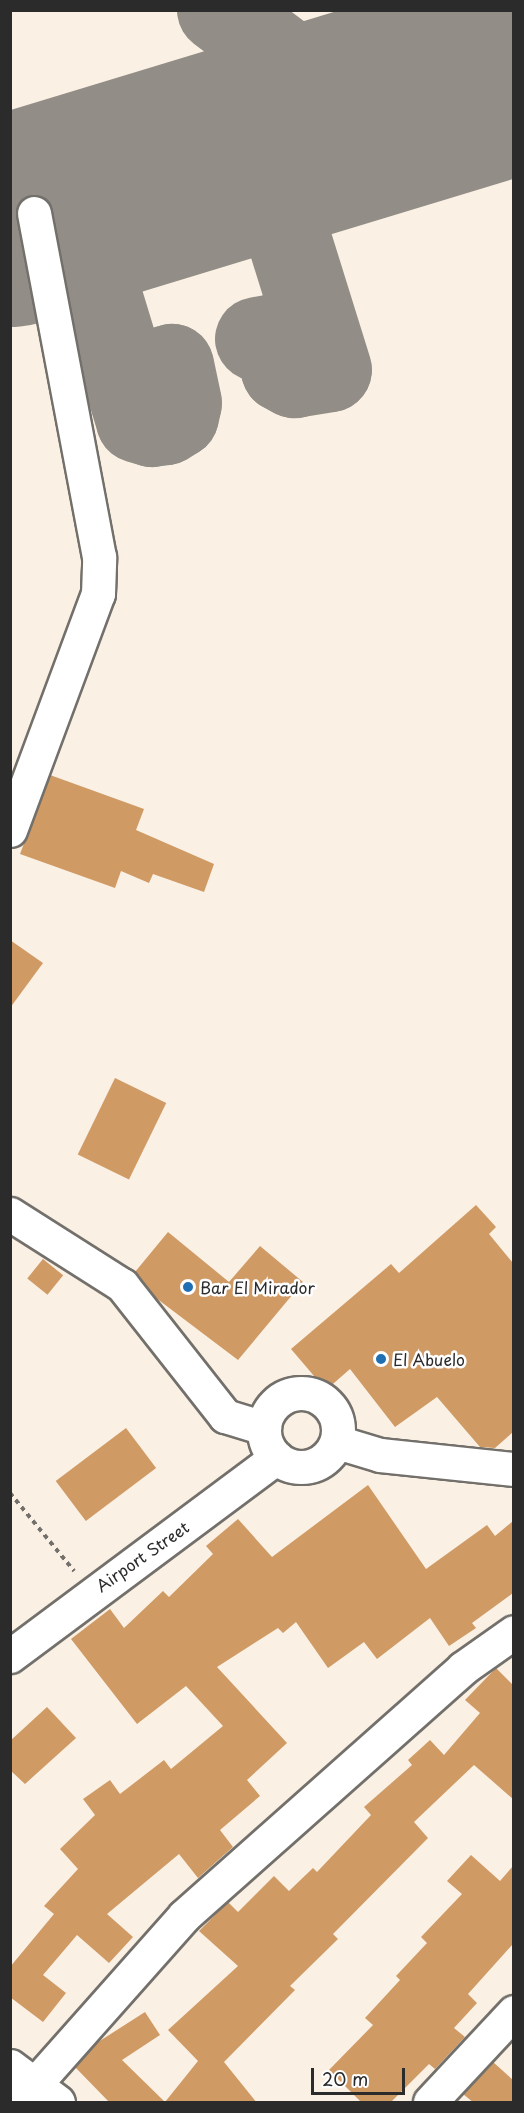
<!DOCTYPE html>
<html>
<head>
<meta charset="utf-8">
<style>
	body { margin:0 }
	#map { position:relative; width:524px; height:2113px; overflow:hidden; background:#faf0e3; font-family:"Playpen Sans",sans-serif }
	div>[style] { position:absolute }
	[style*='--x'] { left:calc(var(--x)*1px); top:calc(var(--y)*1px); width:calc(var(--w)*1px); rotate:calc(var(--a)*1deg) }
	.taxiway>* { height:84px; margin:-42px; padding:0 42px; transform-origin:42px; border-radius:42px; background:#928e87 }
	.runway>* { height:212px; margin:-106px; padding:0 106px; transform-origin:106px; border-radius:106px; background:#928e87 }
	.building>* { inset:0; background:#d09a65; transform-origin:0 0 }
	.path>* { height:4px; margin-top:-2px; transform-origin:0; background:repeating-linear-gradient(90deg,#73706b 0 4.5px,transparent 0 9px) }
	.roads { filter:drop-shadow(2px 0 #73706b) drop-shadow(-2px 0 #73706b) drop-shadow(0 2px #73706b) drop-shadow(0 -2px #73706b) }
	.minor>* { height:33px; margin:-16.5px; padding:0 16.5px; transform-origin:16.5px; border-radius:16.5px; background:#fff }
	.minor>.ring { margin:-16.5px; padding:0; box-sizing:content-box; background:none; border:33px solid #fff; border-radius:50% }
	.dots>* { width:16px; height:16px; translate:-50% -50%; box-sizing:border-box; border:3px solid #fff; border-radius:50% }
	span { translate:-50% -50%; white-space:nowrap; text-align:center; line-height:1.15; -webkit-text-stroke:5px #fff; paint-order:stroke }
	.poi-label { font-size:16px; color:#2b2b2b }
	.left { translate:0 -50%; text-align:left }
	.street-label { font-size:16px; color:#2b2b2b }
	.frame { position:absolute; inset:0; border:12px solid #2b2b2b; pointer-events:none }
	.scale { position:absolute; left:311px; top:2068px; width:94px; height:27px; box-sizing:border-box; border:3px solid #2b2b2b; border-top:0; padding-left:8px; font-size:18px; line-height:21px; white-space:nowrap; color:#2b2b2b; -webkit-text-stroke:4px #fff; paint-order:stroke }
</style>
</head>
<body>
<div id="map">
	<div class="taxiway">
		<i style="--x:219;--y:10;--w:109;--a:36.8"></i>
		<i style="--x:306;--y:75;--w:31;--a:29"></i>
		<i style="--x:333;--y:90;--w:57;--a:16.2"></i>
		<i style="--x:10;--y:154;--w:41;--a:36"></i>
		<i style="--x:43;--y:178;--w:34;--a:15"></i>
		<i style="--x:76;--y:187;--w:76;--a:-6.8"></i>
		<i style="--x:120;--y:187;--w:53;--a:123.4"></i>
		<i style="--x:91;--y:231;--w:25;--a:97"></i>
		<i style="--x:88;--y:256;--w:172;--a:73.1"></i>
		<i style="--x:138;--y:421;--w:15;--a:16"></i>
		<i style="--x:152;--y:425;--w:14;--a:-8"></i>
		<i style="--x:166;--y:423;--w:13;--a:-32"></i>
		<i style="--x:177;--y:416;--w:13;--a:-77"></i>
		<i style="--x:180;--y:403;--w:38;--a:-102"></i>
		<i style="--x:172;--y:366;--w:20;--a:165"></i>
		<i style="--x:257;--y:339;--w:17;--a:-10"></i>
		<i style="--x:274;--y:336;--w:35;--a:75"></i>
		<i style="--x:283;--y:370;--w:13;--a:29"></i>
		<i style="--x:294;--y:376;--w:36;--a:-9"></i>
		<i style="--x:330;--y:370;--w:181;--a:-107.3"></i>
		<i style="--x:276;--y:197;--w:21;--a:-87"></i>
		<i style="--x:277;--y:176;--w:23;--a:-67"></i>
		<i style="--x:286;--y:155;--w:16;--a:-55"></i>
		<i style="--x:295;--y:142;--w:34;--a:-30"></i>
	</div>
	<div class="runway">
		<i style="--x:10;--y:221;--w:527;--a:-16.89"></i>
	</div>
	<div class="building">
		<i style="clip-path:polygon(50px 775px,144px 809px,136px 830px,214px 864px,204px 892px,153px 874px,149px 883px,121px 871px,115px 888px,20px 854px)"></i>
		<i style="clip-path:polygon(10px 940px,43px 963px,10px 1008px)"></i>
		<i style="left:115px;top:1078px;width:57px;height:85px;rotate:26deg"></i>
		<i style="clip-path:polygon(476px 1205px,496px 1227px,489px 1234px,513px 1263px,513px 1432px,495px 1448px,480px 1447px,437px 1397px,395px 1427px,350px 1369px,326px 1390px,291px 1349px,391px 1264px,399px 1273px)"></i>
		<i style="clip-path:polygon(168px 1232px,229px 1282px,260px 1246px,303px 1282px,238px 1360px,156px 1298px,135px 1272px)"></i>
		<i style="left:43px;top:1259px;width:26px;height:25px;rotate:39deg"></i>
		<i style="left:126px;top:1428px;width:50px;height:88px;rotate:53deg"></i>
		<i style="clip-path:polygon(368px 1485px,426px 1569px,487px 1525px,495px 1536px,513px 1521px,513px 1593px,472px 1623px,476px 1628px,449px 1646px,430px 1618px,377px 1659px,364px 1642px,328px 1668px,296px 1622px,283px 1633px,278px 1628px,217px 1667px,287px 1743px,247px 1780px,260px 1796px,220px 1830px,233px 1847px,198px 1878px,179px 1854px,107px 1914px,133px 1937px,109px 1963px,77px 1935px,43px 1975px,66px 1993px,43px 2022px,10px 1997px,10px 1967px,54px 1914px,44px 1906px,78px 1869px,60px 1849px,95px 1815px,83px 1799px,110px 1780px,120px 1794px,164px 1760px,171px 1769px,223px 1726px,186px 1686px,137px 1724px,71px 1639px,110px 1609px,124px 1628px,163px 1591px,169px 1597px,213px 1554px,206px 1546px,238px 1519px,272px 1557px)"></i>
		<i style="clip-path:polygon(496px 1668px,513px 1685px,513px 1799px,474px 1765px,414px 1822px,428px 1838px,333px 1934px,338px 1939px,290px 1986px,295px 1990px,224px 2062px,257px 2103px,110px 2103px,75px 2067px,95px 2044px,145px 2012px,160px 2035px,122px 2060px,165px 2102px,198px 2061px,168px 2030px,238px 1966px,199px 1931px,228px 1902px,238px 1912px,274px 1876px,289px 1891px,313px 1868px,317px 1872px,371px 1815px,364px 1807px,412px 1765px,408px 1760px,430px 1740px,444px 1755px,480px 1713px,465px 1700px)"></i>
		<i style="clip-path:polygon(47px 1707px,76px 1738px,25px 1784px,10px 1770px,10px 1741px)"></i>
		<i style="clip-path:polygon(471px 1855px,500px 1881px,513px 1866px,513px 1944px,468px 1994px,477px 2003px,454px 2028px,465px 2037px,435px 2069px,429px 2064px,390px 2103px,362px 2103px,329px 2070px,373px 2025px,365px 2018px,400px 1980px,396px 1976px,427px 1943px,421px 1937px,462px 1894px,447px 1881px)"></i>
		<i style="clip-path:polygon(493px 2062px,513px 2080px,513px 2103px,474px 2103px,463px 2094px)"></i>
	</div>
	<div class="path">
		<i style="--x:10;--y:1493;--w:101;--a:50.6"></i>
	</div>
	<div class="roads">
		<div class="minor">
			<i style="--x:10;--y:830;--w:252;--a:-69.6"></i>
			<i style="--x:98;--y:594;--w:37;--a:-88"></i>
			<i style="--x:99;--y:557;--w:350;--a:-100.7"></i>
			<i style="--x:10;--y:1214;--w:133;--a:32.4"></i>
			<i style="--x:122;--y:1285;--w:167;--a:51.8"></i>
			<i style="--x:225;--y:1416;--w:41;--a:17.1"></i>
			<i class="ring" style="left:264px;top:1393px;width:41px;height:41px"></i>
			<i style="--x:337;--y:1442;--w:45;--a:16.8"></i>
			<i style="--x:380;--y:1455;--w:135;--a:6"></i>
			<i style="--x:10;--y:1656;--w:332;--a:-36.7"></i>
			<i style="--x:10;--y:2066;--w:60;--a:36.9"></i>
			<i style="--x:19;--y:2102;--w:249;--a:-48.4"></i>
			<i style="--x:184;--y:1916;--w:373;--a:-41.6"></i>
			<i style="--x:463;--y:1668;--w:62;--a:-35.2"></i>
			<i style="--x:430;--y:2102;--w:123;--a:-47"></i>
		</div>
	</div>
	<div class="dots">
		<i style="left:188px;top:1287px;background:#1f6fb2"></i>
		<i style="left:381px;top:1359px;background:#1f6fb2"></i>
	</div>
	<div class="poi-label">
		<span class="left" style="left:200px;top:1287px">Bar El Mirador</span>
		<span class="left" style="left:393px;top:1359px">El Abuelo</span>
	</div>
	<div class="street-label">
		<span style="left:142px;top:1556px;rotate:-35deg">Airport Street</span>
	</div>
	<div class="frame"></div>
	<div class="scale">20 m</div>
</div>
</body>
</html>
